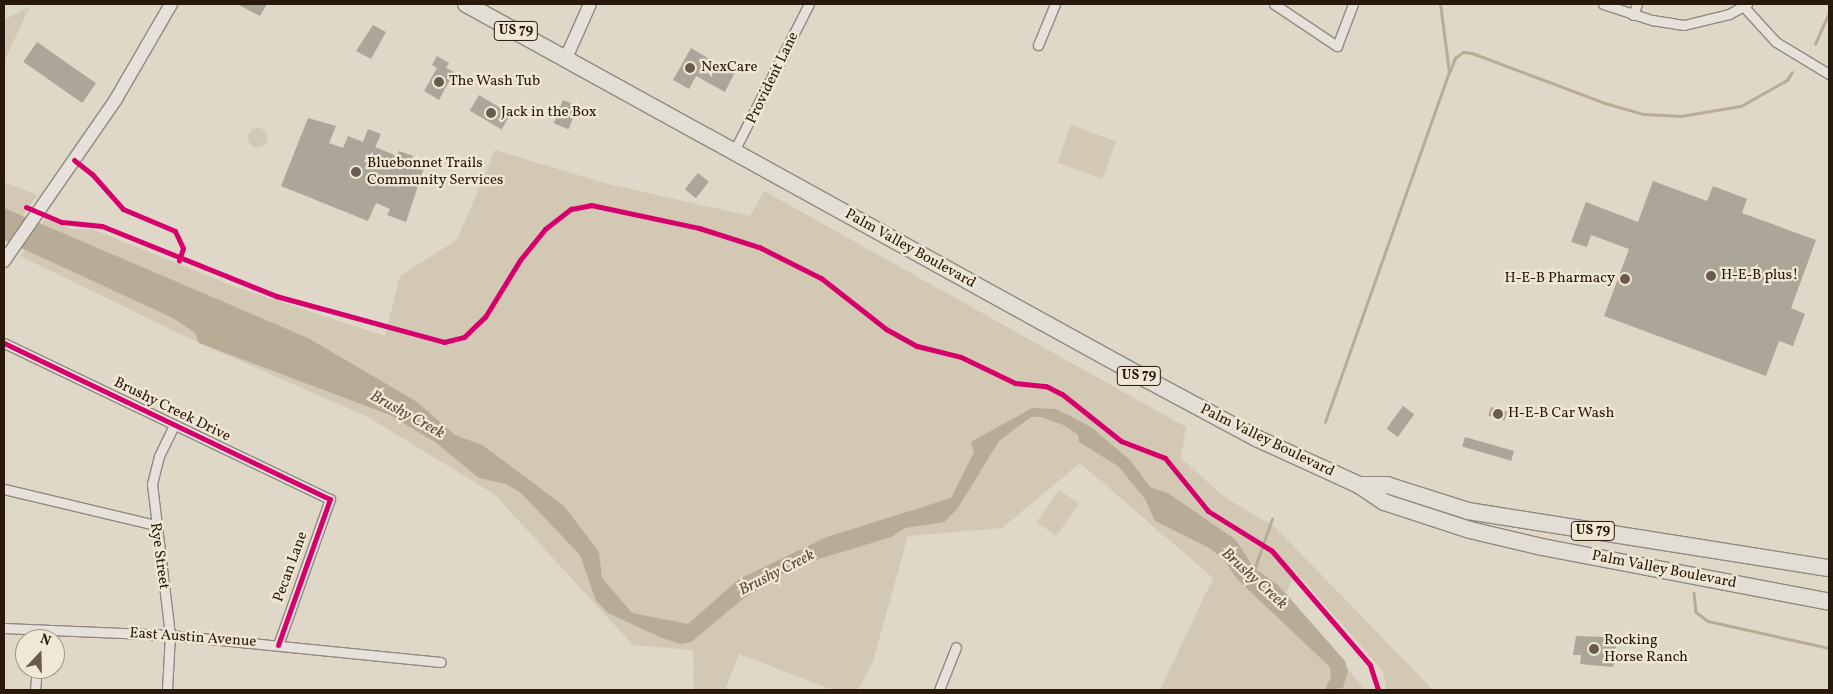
<!DOCTYPE html>
<html>
<head>
<meta charset="utf-8">
<style>
	body { margin:0 }
	#map { position:relative; width:1833px; height:694px; overflow:hidden; background:#dfd8c8; font-family:Vollkorn,serif }
	div>[style] { position:absolute }
	[style*='--x'] { left:calc(var(--x)*1px); top:calc(var(--y)*1px); width:calc(var(--w)*1px); rotate:calc(var(--a)*1deg) }
	.green>* { inset:0; background:#d2c8b3; transform-origin:0 0 }
	.round { border-radius:50% }
	.water>* { inset:0; background:#b8ac97 }
	.stream>* { height:2.5px; margin:-1.25px; padding:0 1.25px; transform-origin:1.25px; border-radius:1.25px; background:#b8ac97 }
	.building>* { inset:0; background:#aba59a; transform-origin:0 0 }
	.roads { filter:drop-shadow(1px 0 #90897f) drop-shadow(-1px 0 #90897f) drop-shadow(0 1px #90897f) drop-shadow(0 -1px #90897f) }
	.street>* { height:9px; margin:-4.5px; padding:0 4.5px; transform-origin:4.5px; border-radius:4.5px; background:#e6e2db }
	.secondary>* { height:12px; margin:-6px; padding:0 6px; transform-origin:6px; border-radius:6px; background:#e6e2db }
	.highway>* { height:16px; margin:-8px; padding:0 8px; transform-origin:8px; border-radius:8px; background:#e2ded5 }
	.cycleway>* { height:5px; margin:-2.5px; padding:0 2.5px; transform-origin:2.5px; border-radius:2.5px; background:#d6006c }
	.dots>* { width:14px; height:14px; translate:-50% -50%; box-sizing:border-box; border:2px solid #f0e8d5; border-radius:50% }
	span { translate:-50% -50%; white-space:nowrap; text-align:center; line-height:1.15; -webkit-text-stroke:4.5px #f0e8d5; paint-order:stroke }
	.shield-label span { padding:1px 4px; background:#f0e8d5; border:1px solid; border-radius:4px; -webkit-text-stroke-width:0 }
	.shield-label { font-size:14px; color:#29180c; font-weight:700 }
	.poi-label { font-size:15px; color:#29180c }
	.left { translate:0 -50%; text-align:left }
	.right { translate:-100% -50%; text-align:right }
	.street-label { font-size:15px; color:#29180c }
	.water-label { font-size:16px; color:#5b4c3b; font-style:italic }
	.frame { position:absolute; inset:0; border:5px solid #29180c; pointer-events:none }
	.north { position:absolute; left:15px; top:629px; width:50px; height:50px; box-sizing:border-box; background:#f0e8d5; border:1px solid #a09585; border-radius:50%; rotate:21deg; font-size:14px; font-weight:700; line-height:20px; text-align:center; color:#29180c }
	.north::after { content:''; display:block; margin:auto; width:18px; height:22px; background:#695b4e; clip-path:polygon(50% 0,100% 100%,50% 72%,0 100%) }
</style>
</head>
<body>
<div id="map">
	<div class="green">
		<i style="clip-path:polygon(30px 6px,4px 62px,4px 20px)"></i>
		<i style="left:1071px;top:125px;width:48px;height:40px;rotate:20deg"></i>
		<i class="round" style="left:248px;top:128px;width:20px;height:20px"></i>
		<i style="clip-path:polygon(495px 150px,604px 183px,750px 216px,764px 191px,1186px 427px,1181px 458px,1223px 496px,1276px 528px,1433px 690px,1386px 690px,1383px 671px,1296px 572px,1286px 593px,1365px 690px,1160px 690px,1213px 578px,1080px 463px,1002px 528px,908px 536px,873px 661px,858px 690px,833px 690px,739px 654px,725px 690px,694px 690px,693px 650px,633px 645px,494px 494px,368px 417px,199px 343px,20px 256px,45px 219px,72px 229px,92px 229px,236px 287px,385px 336px,400px 276px,457px 240px)"></i>
		<i style="clip-path:polygon(4px 182px,37px 195px,4px 243px)"></i>
		<i style="left:1059px;top:490px;width:24px;height:39px;rotate:35deg"></i>
	</div>
	<div class="water">
		<i style="clip-path:polygon(4px 208px,308px 338px,417px 402px,455px 435px,482px 445px,564px 506px,599px 552px,602px 578px,632px 613px,688px 624px,739px 579px,827px 537px,951px 498px,974px 452px,971px 442px,1032px 408px,1056px 409px,1091px 427px,1130px 460px,1150px 487px,1168px 493px,1236px 540px,1254px 568px,1278px 585px,1345px 661px,1348px 671px,1343px 688px,1325px 690px,1331px 677px,1330px 667px,1238px 580px,1224px 560px,1211px 549px,1155px 521px,1145px 499px,1118px 466px,1079px 442px,1078px 435px,1066px 426px,1041px 417px,1031px 417px,999px 441px,958px 508px,944px 522px,905px 528px,891px 537px,796px 566px,744px 598px,691px 642px,681px 644px,662px 638px,608px 613px,596px 601px,580px 555px,521px 493px,506px 484px,479px 478px,435px 442px,390px 415px,199px 343px,195px 333px,173px 318px,4px 240px)"></i>
	</div>
	<div class="stream">
		<i style="--x:1815;--y:44;--w:34;--a:-66"></i>
		<i style="--x:1450;--y:71;--w:14;--a:-69"></i>
		<i style="--x:1455;--y:58;--w:10;--a:-37"></i>
		<i style="--x:1463;--y:52;--w:9;--a:6"></i>
		<i style="--x:1472;--y:53;--w:142;--a:20.6"></i>
		<i style="--x:1605;--y:103;--w:40;--a:16"></i>
		<i style="--x:1643;--y:114;--w:38;--a:3"></i>
		<i style="--x:1681;--y:116;--w:61;--a:-9.5"></i>
		<i style="--x:1741;--y:106;--w:53;--a:-29.5"></i>
		<i style="--x:1787;--y:80;--w:9;--a:-58"></i>
		<i style="--x:1325;--y:422;--w:371;--a:-70.5"></i>
		<i style="--x:1449;--y:72;--w:69;--a:-97.5"></i>
		<i style="--x:1254;--y:570;--w:54;--a:-70.6"></i>
		<i style="--x:1694;--y:593;--w:19;--a:84"></i>
		<i style="--x:1696;--y:612;--w:15;--a:37"></i>
		<i style="--x:1708;--y:621;--w:124;--a:12.6"></i>
	</div>
	<div class="building">
		<i style="clip-path:polygon(237px 4px,267px 4px,260px 16px)"></i>
		<i style="clip-path:polygon(373px 25px,386px 32px,371px 59px,356px 51px)"></i>
		<i style="left:37px;top:42px;width:72px;height:24px;rotate:35deg"></i>
		<i style="clip-path:polygon(691px 48px,734px 74px,725px 92px,696px 76px,689px 89px,673px 80px)"></i>
		<i style="clip-path:polygon(437px 56px,449px 63px,446px 68px,454px 72px,439px 100px,424px 91px,437px 68px,432px 65px)"></i>
		<i style="left:479px;top:95px;width:37px;height:18px;rotate:31deg"></i>
		<i style="left:563px;top:100px;width:16px;height:25px;rotate:22deg"></i>
		<i style="clip-path:polygon(308px 118px,336px 126px,329px 143px,343px 148px,348px 136px,363px 142px,368px 129px,381px 134px,375px 147px,397px 156px,399px 151px,413px 156px,410px 163px,424px 168px,406px 222px,387px 215px,390px 209px,376px 203px,368px 221px,281px 186px)"></i>
		<i style="left:698px;top:173px;width:14px;height:21px;rotate:39deg"></i>
		<i style="clip-path:polygon(1653px 181px,1707px 201px,1713px 186px,1747px 199px,1742px 213px,1816px 240px,1791px 308px,1805px 314px,1793px 346px,1779px 341px,1766px 376px,1604px 316px,1629px 249px,1591px 235px,1587px 247px,1571px 242px,1586px 202px,1638px 222px)"></i>
		<i style="left:1403px;top:406px;width:14px;height:28px;rotate:36deg"></i>
		<i style="left:1491px;top:407px;width:17px;height:9px;rotate:17deg"></i>
		<i style="left:1465px;top:437px;width:51px;height:10px;rotate:16deg"></i>
		<i style="clip-path:polygon(1576px 636px,1605px 637px,1605px 643px,1616px 644px,1615px 663px,1612px 667px,1580px 664px,1581px 655px,1573px 655px)"></i>
	</div>
	<div class="roads">
		<div class="street">
			<i style="--x:1274;--y:4;--w:76;--a:33.7"></i>
			<i style="--x:1337;--y:46;--w:45;--a:-69.1"></i>
			<i style="--x:1603;--y:4;--w:52;--a:18.1"></i>
			<i style="--x:1652;--y:20;--w:32;--a:9"></i>
			<i style="--x:1684;--y:25;--w:46;--a:-13.7"></i>
			<i style="--x:1729;--y:14;--w:21;--a:-29"></i>
			<i style="--x:1744;--y:7;--w:47;--a:47.6"></i>
			<i style="--x:1776;--y:42;--w:62;--a:31.1"></i>
			<i style="--x:1633;--y:15;--w:12;--a:-70"></i>
			<i style="--x:1038;--y:45;--w:44;--a:-67.5"></i>
			<i style="--x:734;--y:151;--w:165;--a:-63"></i>
			<i style="--x:4;--y:343;--w:361;--a:25.6"></i>
			<i style="--x:330;--y:499;--w:155;--a:109.6"></i>
			<i style="--x:4;--y:489;--w:155;--a:13.4"></i>
			<i style="--x:4;--y:628;--w:166;--a:2.4"></i>
			<i style="--x:170;--y:635;--w:272;--a:5.7"></i>
			<i style="--x:35;--y:690;--w:21;--a:-85"></i>
			<i style="--x:167;--y:690;--w:55;--a:-86.9"></i>
			<i style="--x:170;--y:635;--w:152;--a:-96.8"></i>
			<i style="--x:152;--y:484;--w:29;--a:-76"></i>
			<i style="--x:159;--y:456;--w:34;--a:-64"></i>
			<i style="--x:939;--y:690;--w:46;--a:-68.4"></i>
		</div>
		<div class="secondary">
			<i style="--x:566;--y:58;--w:59;--a:-66"></i>
			<i style="--x:4;--y:261;--w:197;--a:-55.3"></i>
			<i style="--x:116;--y:99;--w:110;--a:-59.9"></i>
		</div>
		<div class="highway">
			<i style="--x:466;--y:4;--w:779;--a:28.87"></i>
			<i style="--x:1148;--y:380;--w:123;--a:28.2"></i>
			<i style="--x:1256;--y:438;--w:113;--a:24.5"></i>
			<i style="--x:1359;--y:485;--w:30;--a:34"></i>
			<i style="--x:1384;--y:502;--w:90;--a:18"></i>
			<i style="--x:1470;--y:530;--w:74;--a:13.3"></i>
			<i style="--x:1542;--y:547;--w:292;--a:10.8"></i>
			<i style="--x:1359;--y:485;--w:28;--a:0"></i>
			<i style="--x:1387;--y:485;--w:85;--a:17.8"></i>
			<i style="--x:1468;--y:511;--w:365;--a:9"></i>
		</div>
	</div>
	<div class="cycleway">
		<i style="--x:74;--y:160;--w:23;--a:38"></i>
		<i style="--x:92;--y:174;--w:47;--a:48.5"></i>
		<i style="--x:123;--y:209;--w:56;--a:22.9"></i>
		<i style="--x:175;--y:231;--w:19;--a:65"></i>
		<i style="--x:183;--y:248;--w:13;--a:108"></i>
		<i style="--x:26;--y:207;--w:39;--a:23"></i>
		<i style="--x:62;--y:222;--w:40;--a:5.7"></i>
		<i style="--x:102;--y:226;--w:188;--a:21.9"></i>
		<i style="--x:276;--y:296;--w:174;--a:15.3"></i>
		<i style="--x:444;--y:342;--w:21;--a:-14"></i>
		<i style="--x:464;--y:337;--w:29;--a:-44"></i>
		<i style="--x:485;--y:317;--w:67;--a:-58.4"></i>
		<i style="--x:520;--y:260;--w:40;--a:-51"></i>
		<i style="--x:545;--y:229;--w:33;--a:-38"></i>
		<i style="--x:571;--y:209;--w:20;--a:-11"></i>
		<i style="--x:591;--y:205;--w:110;--a:12"></i>
		<i style="--x:699;--y:228;--w:63;--a:17.6"></i>
		<i style="--x:759;--y:247;--w:69;--a:26.6"></i>
		<i style="--x:821;--y:278;--w:83;--a:38.1"></i>
		<i style="--x:886;--y:329;--w:35;--a:29"></i>
		<i style="--x:917;--y:346;--w:45;--a:14"></i>
		<i style="--x:961;--y:357;--w:60;--a:25.7"></i>
		<i style="--x:1015;--y:383;--w:31;--a:6"></i>
		<i style="--x:1046;--y:386;--w:18;--a:27"></i>
		<i style="--x:1062;--y:394;--w:75;--a:38.5"></i>
		<i style="--x:1121;--y:441;--w:47;--a:21.1"></i>
		<i style="--x:1165;--y:458;--w:68;--a:50.9"></i>
		<i style="--x:1208;--y:511;--w:75;--a:32"></i>
		<i style="--x:1272;--y:551;--w:150;--a:49.3"></i>
		<i style="--x:1370;--y:665;--w:26;--a:72"></i>
		<i style="--x:4;--y:343;--w:361;--a:25.6"></i>
		<i style="--x:330;--y:499;--w:155;--a:109.6"></i>
	</div>
	<div class="dots">
		<i style="left:690px;top:68px;background:#695b4e"></i>
		<i style="left:439px;top:82px;background:#695b4e"></i>
		<i style="left:491px;top:113px;background:#695b4e"></i>
		<i style="left:356px;top:172px;background:#695b4e"></i>
		<i style="left:1711px;top:276px;background:#695b4e"></i>
		<i style="left:1625px;top:279px;background:#695b4e"></i>
		<i style="left:1498px;top:414px;background:#695b4e"></i>
		<i style="left:1594px;top:649px;background:#695b4e"></i>
	</div>
	<div class="shield-label">
		<span style="left:516px;top:31px">US 79</span>
		<span style="left:1139px;top:376px">US 79</span>
		<span style="left:1593px;top:531px">US 79</span>
	</div>
	<div class="poi-label">
		<span class="left" style="left:701px;top:68px">NexCare</span>
		<span class="left" style="left:449px;top:82px">The Wash Tub</span>
		<span class="left" style="left:501px;top:113px">Jack in the Box</span>
		<span class="left" style="left:367px;top:172px">Bluebonnet Trails<br>Community Services</span>
		<span class="left" style="left:1721px;top:276px">H-E-B plus!</span>
		<span class="right" style="left:1615px;top:279px">H-E-B Pharmacy</span>
		<span class="left" style="left:1508px;top:414px">H-E-B Car Wash</span>
		<span class="left" style="left:1604px;top:649px">Rocking<br>Horse Ranch</span>
	</div>
	<div class="street-label">
		<span style="left:773px;top:78px;rotate:-64deg">Provident Lane</span>
		<span style="left:910px;top:249px;rotate:29deg">Palm Valley Boulevard</span>
		<span style="left:172px;top:410px;rotate:26deg">Brushy Creek Drive</span>
		<span style="left:1267px;top:441px;rotate:26deg">Palm Valley Boulevard</span>
		<span style="left:159px;top:556px;rotate:82deg">Rye Street</span>
		<span style="left:291px;top:567px;rotate:-70deg">Pecan Lane</span>
		<span style="left:1664px;top:570px;rotate:11deg">Palm Valley Boulevard</span>
		<span style="left:193px;top:638px;rotate:4deg">East Austin Avenue</span>
	</div>
	<div class="water-label">
		<span style="left:407px;top:415px;rotate:29deg">Brushy Creek</span>
		<span style="left:777px;top:573px;rotate:-27deg">Brushy Creek</span>
		<span style="left:1254px;top:579px;rotate:42deg">Brushy Creek</span>
	</div>
	<div class="frame"></div>
	<div class="north">N</div>
</div>
</body>
</html>
